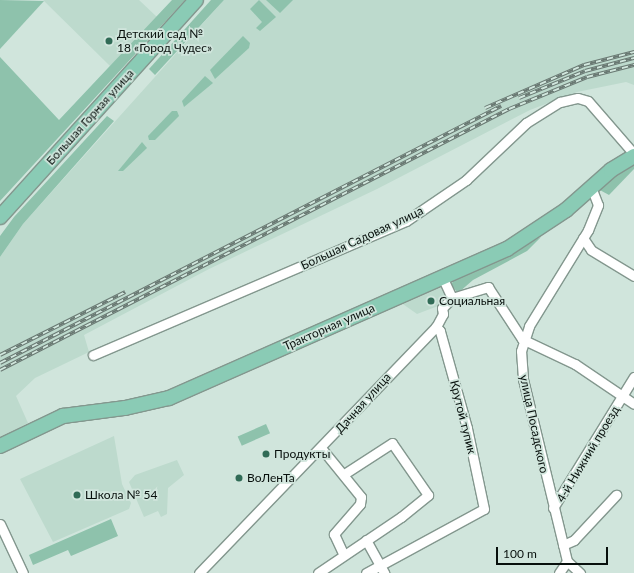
<!DOCTYPE html>
<html>
<head>
<meta charset="utf-8">
<style>
	body { margin:0 }
	#map { position:relative; width:634px; height:573px; overflow:hidden; background:#d0e5dc; font-family:Lato,sans-serif }
	div>[style] { position:absolute }
	[style*='--x'] { left:calc(var(--x)*1px); top:calc(var(--y)*1px); width:calc(var(--w)*1px); rotate:calc(var(--a)*1deg) }
	.built>* { inset:0; background:#bddacd }
	.green>* { inset:0; background:#8ec2ac; transform-origin:0 0 }
	.roads { filter:drop-shadow(1px 0 #83978e) drop-shadow(-1px 0 #83978e) drop-shadow(0 1px #83978e) drop-shadow(0 -1px #83978e) }
	.minor>* { height:9px; margin:-4.5px; padding:0 4.5px; transform-origin:4.5px; border-radius:4.5px; background:#fff }
	.primary>* { height:14px; margin:-7px; padding:0 7px; transform-origin:7px; border-radius:7px; background:#8acbb5 }
	.rail>* { height:3.5px; margin-top:-1.75px; transform-origin:0; background:repeating-linear-gradient(90deg,#d0e5dc 0 6px,#697872 0 12px); box-sizing:border-box; border-block:1px solid #697872 }
	.dots>* { width:11px; height:11px; translate:-50% -50%; box-sizing:border-box; border:2px solid #d0e5dc; border-radius:50% }
	span { translate:-50% -50%; white-space:nowrap; text-align:center; line-height:1.15; -webkit-text-stroke:3.5px #d0e5dc; paint-order:stroke }
	.poi-label { font-size:12px; color:#08100d }
	.left { translate:0 -50%; text-align:left }
	.street-label { font-size:12px; color:#08100d }
	.scale { position:absolute; left:496px; top:547px; width:112px; height:18px; box-sizing:border-box; border:2px solid #08100d; border-top:0; padding-left:5px; font-size:12px; line-height:14px; white-space:nowrap; color:#08100d; -webkit-text-stroke:3px #d0e5dc; paint-order:stroke }
</style>
</head>
<body>
<div id="map">
	<div class="built">
		<i style="clip-path:polygon(43px 0,139px 0,157px 17px,110px 66px)"></i>
		<i style="clip-path:polygon(224px 0,634px 0,634px 85px,626px 82px,577px 92px,530px 110px,377px 189px,209px 269px,84px 335px,89px 352px,35px 378px,16px 396px,28px 423px,0 438px,0 257px,23px 224px)"></i>
		<i style="clip-path:polygon(440px 285px,445px 293px,438px 306px,417px 314px,400px 302px)"></i>
		<i style="clip-path:polygon(114px 436px,122px 484px,131px 503px,129px 509px,53px 542px,20px 479px)"></i>
		<i style="clip-path:polygon(177px 460px,184px 475px,168px 488px,167px 514px,161px 517px,158px 511px,144px 517px,129px 482px,135px 475px)"></i>
	</div>
	<div class="green">
		<i style="clip-path:polygon(0 0,44px 1px,0 49px)"></i>
		<i style="clip-path:polygon(172px 0,185px 0,0 201px,0 57px,59px 120px)"></i>
		<i style="clip-path:polygon(211px 0,224px 0,155px 75px,149px 69px)"></i>
		<i style="clip-path:polygon(259px 0,276px 17px,260px 31px,256px 28px,262px 22px,250px 9px)"></i>
		<i style="clip-path:polygon(266px 0,293px 0,280px 13px)"></i>
		<i style="clip-path:polygon(243px 36px,250px 43px,249px 48px,215px 79px,210px 70px)"></i>
		<i style="clip-path:polygon(205px 76px,213px 83px,184px 107px,182px 101px)"></i>
		<i style="clip-path:polygon(172px 111px,177px 111px,179px 116px,155px 140px,149px 140px,148px 136px)"></i>
		<i style="clip-path:polygon(107px 116px,114px 121px,23px 224px,0 257px,0 236px,14px 217px)"></i>
		<i style="clip-path:polygon(142px 142px,147px 148px,123px 171px,118px 171px)"></i>
		<i style="clip-path:polygon(634px 163px,634px 169px,609px 195px,598px 189px)"></i>
		<i style="clip-path:polygon(541px 237px,527px 251px,473px 280px,458px 293px,451px 285px,455px 278px)"></i>
		<i style="left:266px;top:424px;width:10px;height:31px;rotate:66deg"></i>
		<i style="clip-path:polygon(111px 519px,118px 536px,71px 556px,68px 550px,33px 565px,29px 555px)"></i>
	</div>
	<div class="roads">
		<div class="minor">
			<i style="--x:583;--y:238;--w:14;--a:56"></i>
			<i style="--x:591;--y:250;--w:50;--a:31.2"></i>
			<i style="--x:452;--y:298;--w:38;--a:-17"></i>
			<i style="--x:488;--y:287;--w:62;--a:56.8"></i>
			<i style="--x:522;--y:339;--w:59;--a:25.3"></i>
			<i style="--x:575;--y:364;--w:71;--a:34.1"></i>
			<i style="--x:93;--y:355;--w:340;--a:-23.2"></i>
			<i style="--x:406;--y:221;--w:73;--a:-34.3"></i>
			<i style="--x:466;--y:180;--w:83;--a:-43.5"></i>
			<i style="--x:526;--y:123;--w:40;--a:-32"></i>
			<i style="--x:560;--y:102;--w:18;--a:-13"></i>
			<i style="--x:578;--y:98;--w:10;--a:17"></i>
			<i style="--x:588;--y:101;--w:70;--a:49"></i>
			<i style="--x:322;--y:449;--w:62;--a:50.9"></i>
			<i style="--x:361;--y:497;--w:7;--a:98"></i>
			<i style="--x:360;--y:504;--w:40;--a:131"></i>
			<i style="--x:334;--y:534;--w:21;--a:65"></i>
			<i style="--x:553;--y:508;--w:154;--a:-58.3"></i>
			<i style="--x:0;--y:524;--w:54;--a:64.9"></i>
			<i style="--x:366;--y:540;--w:38;--a:61"></i>
			<i style="--x:563;--y:545;--w:12;--a:-24"></i>
			<i style="--x:574;--y:540;--w:62;--a:-47"></i>
			<i style="--x:567;--y:561;--w:187;--a:-103.6"></i>
			<i style="--x:523;--y:379;--w:28;--a:-94"></i>
			<i style="--x:521;--y:351;--w:26;--a:-72"></i>
			<i style="--x:529;--y:326;--w:113;--a:-58.4"></i>
			<i style="--x:588;--y:230;--w:27;--a:-68"></i>
			<i style="--x:598;--y:205;--w:19;--a:-111"></i>
			<i style="--x:567;--y:561;--w:18;--a:43"></i>
			<i style="--x:199;--y:573;--w:342;--a:-46.1"></i>
			<i style="--x:436;--y:327;--w:15;--a:-62"></i>
			<i style="--x:443;--y:314;--w:6;--a:-99"></i>
			<i style="--x:442;--y:308;--w:14;--a:-45"></i>
			<i style="--x:452;--y:298;--w:23;--a:-115"></i>
			<i style="--x:318;--y:573;--w:100;--a:-34"></i>
			<i style="--x:401;--y:517;--w:35;--a:-39"></i>
			<i style="--x:428;--y:495;--w:63;--a:-124.7"></i>
			<i style="--x:392;--y:443;--w:57;--a:147.1"></i>
			<i style="--x:366;--y:573;--w:134;--a:-28.5"></i>
			<i style="--x:484;--y:509;--w:83;--a:-101.9"></i>
			<i style="--x:467;--y:428;--w:101;--a:-105.6"></i>
			<i style="--x:440;--y:331;--w:6;--a:-135"></i>
			<i style="--x:559;--y:573;--w:14;--a:-56"></i>
		</div>
		<div class="primary">
			<i style="--x:0;--y:217;--w:292;--a:-47.9"></i>
			<i style="--x:0;--y:446;--w:70;--a:-25.5"></i>
			<i style="--x:63;--y:416;--w:63;--a:-7.4"></i>
			<i style="--x:125;--y:408;--w:45;--a:-12.8"></i>
			<i style="--x:169;--y:398;--w:369;--a:-23.8"></i>
			<i style="--x:507;--y:249;--w:71;--a:-33.5"></i>
			<i style="--x:566;--y:210;--w:60;--a:-41.6"></i>
			<i style="--x:611;--y:170;--w:27;--a:-31"></i>
		</div>
	</div>
	<div class="rail">
		<i style="--x:519;--y:98;--w:71;--a:-22.2"></i>
		<i style="--x:585;--y:71;--w:51;--a:-14.9"></i>
		<i style="--x:485;--y:108;--w:108;--a:-23.5"></i>
		<i style="--x:584;--y:65;--w:52;--a:-14.6"></i>
		<i style="--x:0;--y:355;--w:140;--a:-26.7"></i>
		<i style="--x:0;--y:363;--w:563;--a:-27.16"></i>
		<i style="--x:0;--y:370;--w:572;--a:-27.15"></i>
		<i style="--x:509;--y:109;--w:84;--a:-22.3"></i>
		<i style="--x:587;--y:77;--w:49;--a:-14.3"></i>
	</div>
	<div class="dots">
		<i style="left:109px;top:41px;background:#306b56"></i>
		<i style="left:431px;top:301px;background:#306b56"></i>
		<i style="left:266px;top:454px;background:#306b56"></i>
		<i style="left:239px;top:478px;background:#306b56"></i>
		<i style="left:77px;top:495px;background:#306b56"></i>
	</div>
	<div class="poi-label">
		<span class="left" style="left:117px;top:41px">Детский сад №<br>18 «Город Чудес»</span>
		<span class="left" style="left:439px;top:301px">Социальная</span>
		<span class="left" style="left:274px;top:454px">Продукты</span>
		<span class="left" style="left:247px;top:478px">ВоЛенТа</span>
		<span class="left" style="left:85px;top:495px">Школа № 54</span>
	</div>
	<div class="street-label">
		<span style="left:90px;top:117px;rotate:-48deg">Большая Горная улица</span>
		<span style="left:362px;top:238px;rotate:-25deg">Большая Садовая улица</span>
		<span style="left:329px;top:327px;rotate:-24deg">Тракторная улица</span>
		<span style="left:363px;top:403px;rotate:-48deg">Дачная улица</span>
		<span style="left:463px;top:417px;rotate:76deg">Крутой тупик</span>
		<span style="left:534px;top:424px;rotate:78deg">улица Посадского</span>
		<span style="left:588px;top:454px;rotate:-59deg">4-й Нижний проезд</span>
	</div>
	<div class="scale">100 m</div>
</div>
</body>
</html>
